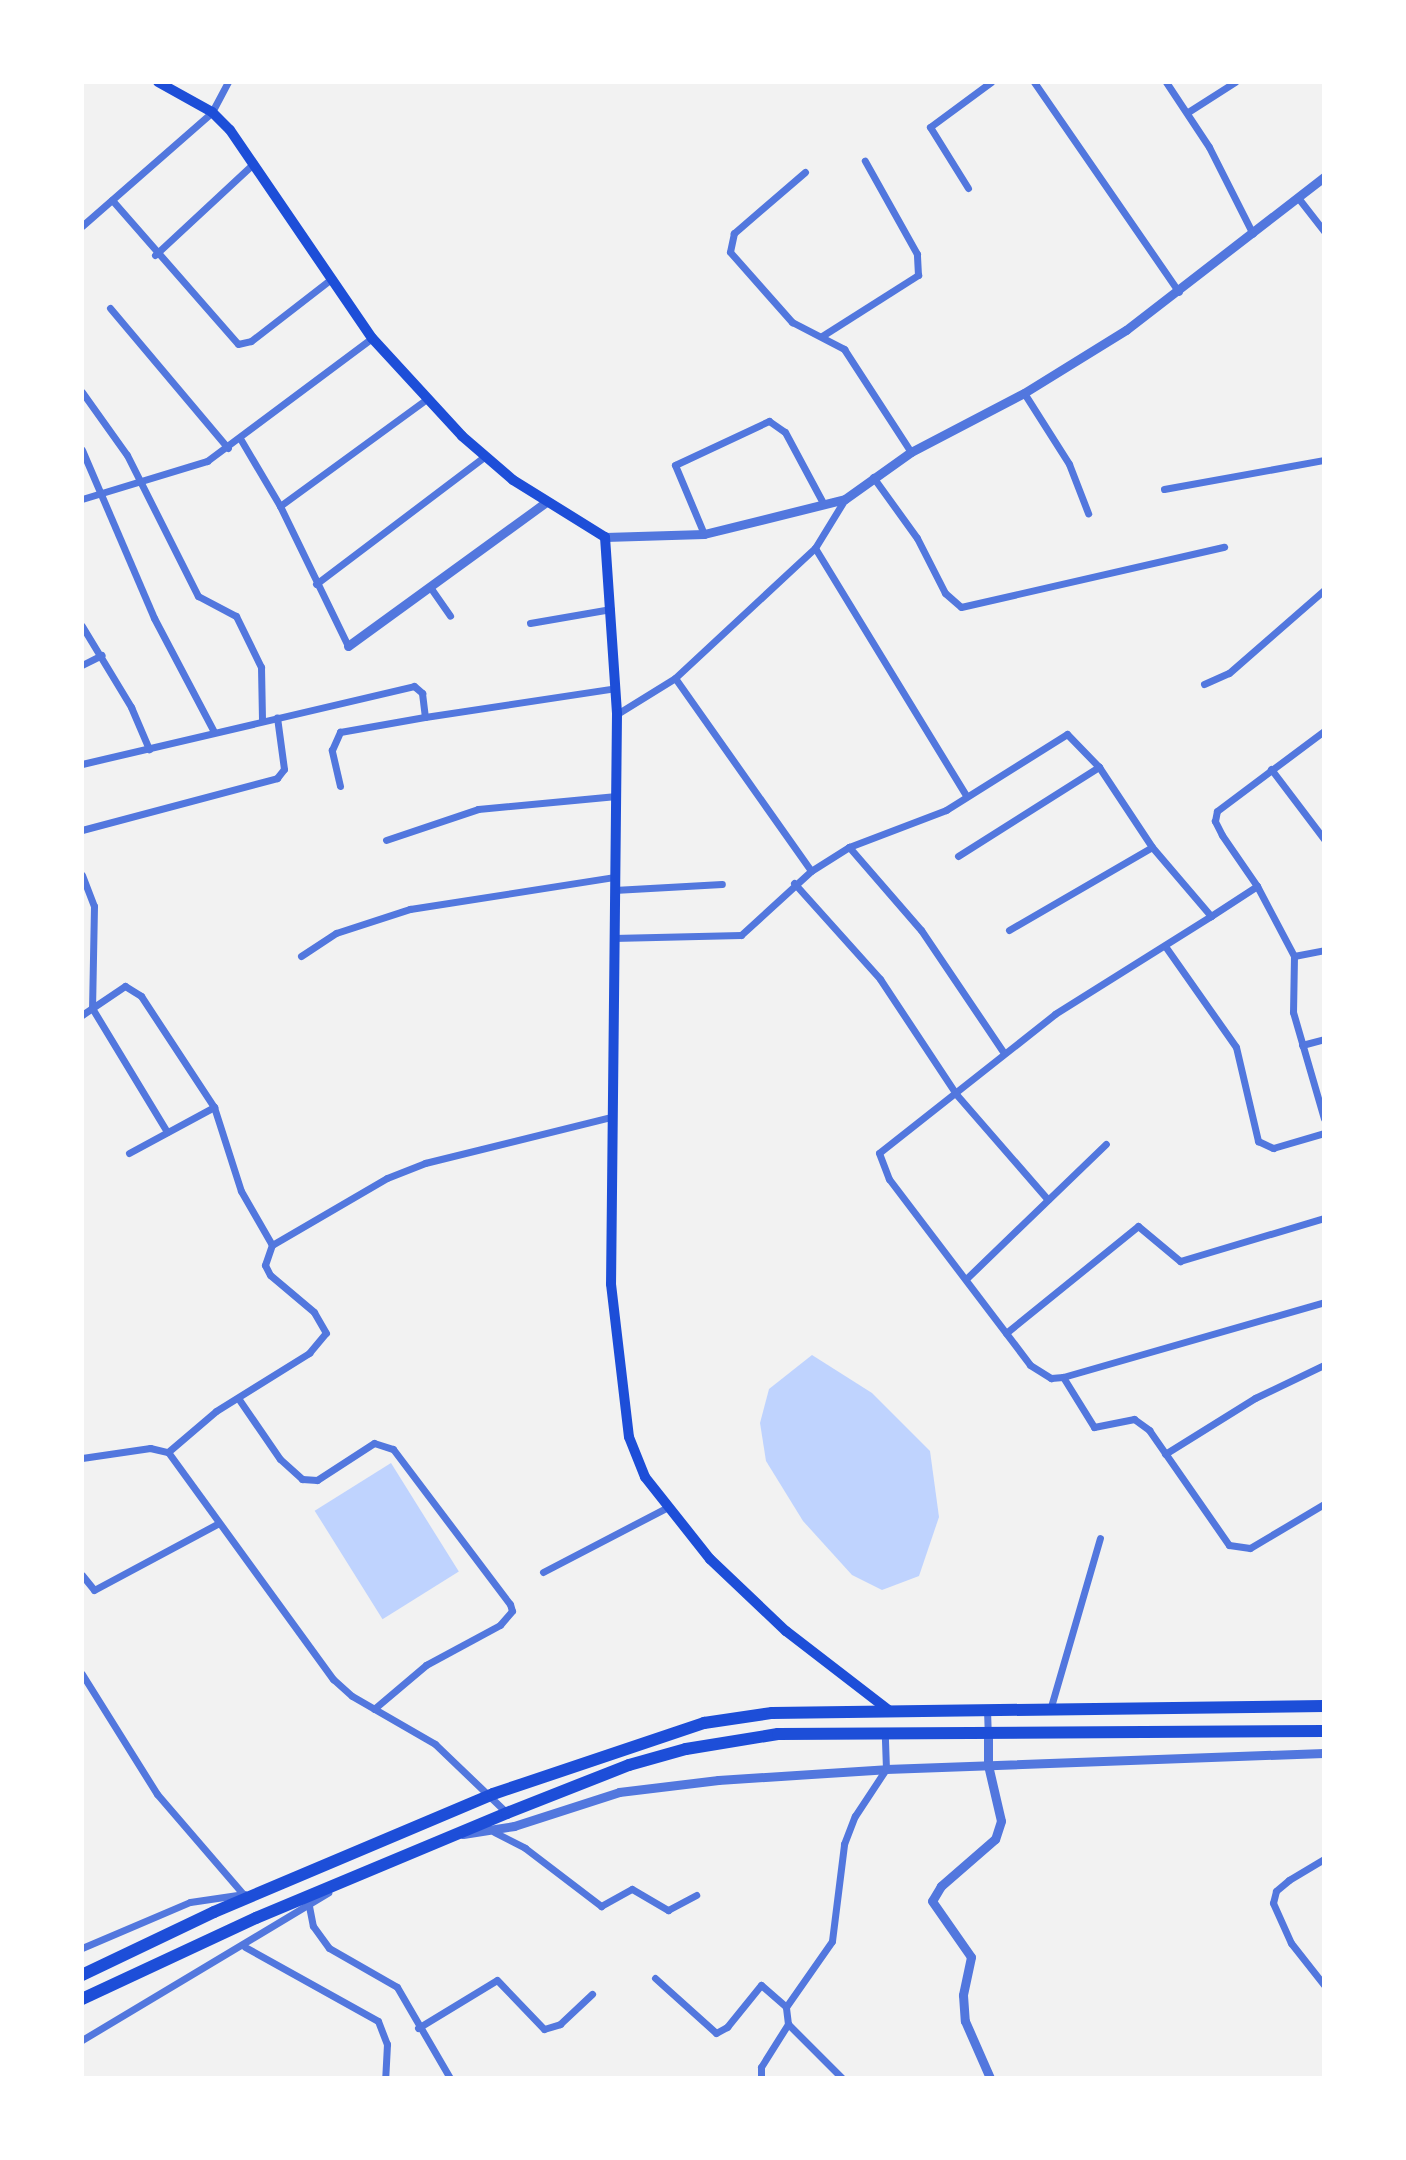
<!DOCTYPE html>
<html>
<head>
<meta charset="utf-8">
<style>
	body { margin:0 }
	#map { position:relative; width:1406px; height:2160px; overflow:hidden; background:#f2f2f2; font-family:Roboto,sans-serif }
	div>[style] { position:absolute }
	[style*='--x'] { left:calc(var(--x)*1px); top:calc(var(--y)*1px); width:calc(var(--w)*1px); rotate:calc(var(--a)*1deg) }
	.water>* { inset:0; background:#bfd3fe; transform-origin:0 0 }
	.minor>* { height:7px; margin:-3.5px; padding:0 3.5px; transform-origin:3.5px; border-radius:3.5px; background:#5277de }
	.tertiary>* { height:9px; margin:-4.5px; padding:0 4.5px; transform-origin:4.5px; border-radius:4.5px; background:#5277de }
	.secondary>* { height:10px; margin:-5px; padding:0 5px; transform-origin:5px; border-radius:5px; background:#1d4ed8 }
	.trunk>* { height:12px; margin:-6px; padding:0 6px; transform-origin:6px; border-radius:6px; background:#1d4ed8 }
	span { translate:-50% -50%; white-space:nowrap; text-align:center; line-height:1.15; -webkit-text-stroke:6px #fff; paint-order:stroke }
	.frame { position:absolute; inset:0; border:84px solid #fff; pointer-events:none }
</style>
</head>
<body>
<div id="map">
	<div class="water">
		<i style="clip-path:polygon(812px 1355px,872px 1393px,930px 1451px,939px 1517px,919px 1576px,882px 1590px,852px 1575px,803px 1521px,766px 1461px,760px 1423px,769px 1389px)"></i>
		<i style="left:391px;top:1463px;width:128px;height:90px;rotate:58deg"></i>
	</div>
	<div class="minor">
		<i style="--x:1034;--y:82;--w:255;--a:55.4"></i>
		<i style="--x:1166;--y:82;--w:78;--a:56.5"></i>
		<i style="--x:1209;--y:147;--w:97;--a:63.2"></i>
		<i style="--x:1188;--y:112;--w:56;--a:-32.6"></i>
		<i style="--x:805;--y:172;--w:94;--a:139.3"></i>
		<i style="--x:734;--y:233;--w:19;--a:102"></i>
		<i style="--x:730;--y:252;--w:94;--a:48.5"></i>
		<i style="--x:792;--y:322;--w:59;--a:27.4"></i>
		<i style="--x:844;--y:349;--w:123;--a:57"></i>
		<i style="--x:968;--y:188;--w:72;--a:-121.9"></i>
		<i style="--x:930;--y:127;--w:76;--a:-36.4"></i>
		<i style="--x:1299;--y:199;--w:41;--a:52"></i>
		<i style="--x:112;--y:200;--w:191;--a:48.8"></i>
		<i style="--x:238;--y:344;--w:13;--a:-13"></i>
		<i style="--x:251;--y:341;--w:100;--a:-37.7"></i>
		<i style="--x:82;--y:226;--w:173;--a:-41.2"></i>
		<i style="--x:212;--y:112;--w:34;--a:-62"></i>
		<i style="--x:155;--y:255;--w:135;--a:-42.9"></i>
		<i style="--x:110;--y:308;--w:183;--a:49.9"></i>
		<i style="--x:822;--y:336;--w:114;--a:-32.4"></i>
		<i style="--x:918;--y:275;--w:21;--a:-93"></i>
		<i style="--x:917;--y:254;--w:107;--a:-119.2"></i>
		<i style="--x:82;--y:392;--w:77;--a:54.5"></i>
		<i style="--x:127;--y:455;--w:158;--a:63.3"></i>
		<i style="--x:198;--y:596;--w:43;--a:27.8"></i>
		<i style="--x:236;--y:616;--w:57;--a:63.9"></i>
		<i style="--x:261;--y:667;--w:54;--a:88.9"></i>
		<i style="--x:1024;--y:393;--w:84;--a:57.6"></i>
		<i style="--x:1069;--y:464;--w:53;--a:68.8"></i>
		<i style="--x:241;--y:440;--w:77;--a:59.4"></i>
		<i style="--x:280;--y:506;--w:156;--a:64.1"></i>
		<i style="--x:82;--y:450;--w:183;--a:66.8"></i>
		<i style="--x:154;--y:618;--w:129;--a:62.2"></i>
		<i style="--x:873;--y:477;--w:75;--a:54.2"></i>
		<i style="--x:917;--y:538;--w:62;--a:63"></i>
		<i style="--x:945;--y:593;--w:21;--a:41"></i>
		<i style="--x:961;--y:607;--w:270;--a:-12.9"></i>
		<i style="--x:1164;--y:489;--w:163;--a:-10.3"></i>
		<i style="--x:82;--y:499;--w:131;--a:-16.9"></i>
		<i style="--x:207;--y:461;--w:206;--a:-36.7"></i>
		<i style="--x:280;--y:506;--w:182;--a:-36.1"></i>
		<i style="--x:704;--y:534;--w:75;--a:-112.8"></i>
		<i style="--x:675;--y:465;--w:104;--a:-25.1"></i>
		<i style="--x:769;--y:421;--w:19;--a:35"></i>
		<i style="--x:785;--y:432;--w:78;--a:61.8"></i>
		<i style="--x:815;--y:548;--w:289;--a:58.6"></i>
		<i style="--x:316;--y:584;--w:212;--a:-37.1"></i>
		<i style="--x:430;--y:587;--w:35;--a:55"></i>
		<i style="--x:530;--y:623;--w:82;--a:-9.8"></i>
		<i style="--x:82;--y:626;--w:95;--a:58.8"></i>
		<i style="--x:131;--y:707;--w:46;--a:66.8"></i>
		<i style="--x:82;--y:665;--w:22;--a:-27"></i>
		<i style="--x:675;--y:678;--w:236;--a:54.8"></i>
		<i style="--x:811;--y:871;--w:45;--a:-32.3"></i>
		<i style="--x:849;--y:847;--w:104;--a:-20.9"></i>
		<i style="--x:946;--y:810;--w:143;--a:-32.1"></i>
		<i style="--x:1067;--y:734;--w:46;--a:45.9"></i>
		<i style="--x:1099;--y:767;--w:96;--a:56.5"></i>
		<i style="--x:1152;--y:847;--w:91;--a:49.5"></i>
		<i style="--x:1211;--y:916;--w:184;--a:147.9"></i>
		<i style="--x:1055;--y:1014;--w:224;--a:141.7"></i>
		<i style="--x:879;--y:1153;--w:28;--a:69"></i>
		<i style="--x:889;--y:1179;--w:233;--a:52.8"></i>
		<i style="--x:1030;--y:1365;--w:25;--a:32"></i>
		<i style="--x:1051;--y:1378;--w:12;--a:-5"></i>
		<i style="--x:1063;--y:1377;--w:272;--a:-16"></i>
		<i style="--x:1204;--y:684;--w:27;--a:-24"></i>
		<i style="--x:1229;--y:673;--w:126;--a:-41.1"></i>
		<i style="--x:617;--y:714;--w:68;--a:-31.8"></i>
		<i style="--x:675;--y:678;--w:191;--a:-42.9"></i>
		<i style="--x:815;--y:548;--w:57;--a:-58.5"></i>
		<i style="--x:82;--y:764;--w:341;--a:-13.2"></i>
		<i style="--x:414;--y:686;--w:11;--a:41"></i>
		<i style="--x:422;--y:693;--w:24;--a:83"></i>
		<i style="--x:425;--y:717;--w:193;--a:-8.6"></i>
		<i style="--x:1271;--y:769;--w:88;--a:52.9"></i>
		<i style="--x:340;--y:786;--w:37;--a:-103"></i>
		<i style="--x:332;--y:750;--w:20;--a:-66"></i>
		<i style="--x:340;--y:732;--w:86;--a:-10"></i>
		<i style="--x:82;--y:830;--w:202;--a:-14.9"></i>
		<i style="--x:277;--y:778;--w:11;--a:-52"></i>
		<i style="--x:284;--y:769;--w:52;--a:-97.7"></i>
		<i style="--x:386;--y:840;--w:97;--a:-18.6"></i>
		<i style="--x:478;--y:809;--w:139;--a:-5.4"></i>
		<i style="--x:849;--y:847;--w:110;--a:49.1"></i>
		<i style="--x:921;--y:930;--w:148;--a:56"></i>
		<i style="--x:958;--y:856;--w:167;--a:-32.3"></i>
		<i style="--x:82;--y:875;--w:33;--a:69"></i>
		<i style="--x:94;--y:906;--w:102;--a:91.1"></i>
		<i style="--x:92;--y:1008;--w:145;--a:58.8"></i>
		<i style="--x:794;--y:883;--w:129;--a:48.1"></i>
		<i style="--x:880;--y:979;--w:138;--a:56.5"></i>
		<i style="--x:956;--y:1094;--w:140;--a:49"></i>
		<i style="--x:1257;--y:886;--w:79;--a:62.1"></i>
		<i style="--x:1294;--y:956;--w:31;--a:-11"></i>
		<i style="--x:614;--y:890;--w:108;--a:-3.2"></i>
		<i style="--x:1211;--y:916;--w:55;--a:-33.1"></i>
		<i style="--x:1257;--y:886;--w:62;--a:-124.5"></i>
		<i style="--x:1222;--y:835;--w:16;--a:-117"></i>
		<i style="--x:1215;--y:821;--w:10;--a:-79"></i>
		<i style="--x:1217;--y:811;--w:134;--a:-36.8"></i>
		<i style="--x:1009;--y:930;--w:165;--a:-30.1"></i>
		<i style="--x:613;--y:938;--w:128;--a:-1.3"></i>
		<i style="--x:741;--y:935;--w:95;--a:-42.4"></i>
		<i style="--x:1165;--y:946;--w:123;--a:54.9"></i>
		<i style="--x:1236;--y:1047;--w:97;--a:76.8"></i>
		<i style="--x:1258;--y:1141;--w:17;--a:25"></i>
		<i style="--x:1273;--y:1148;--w:53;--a:-16.4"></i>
		<i style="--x:301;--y:956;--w:42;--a:-33.3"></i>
		<i style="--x:336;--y:933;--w:78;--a:-18"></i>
		<i style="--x:410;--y:909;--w:206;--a:-8.9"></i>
		<i style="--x:1294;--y:956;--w:56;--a:91"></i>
		<i style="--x:1293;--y:1012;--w:111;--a:73.8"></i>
		<i style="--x:82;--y:1015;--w:52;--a:-34"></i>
		<i style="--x:125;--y:986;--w:19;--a:32"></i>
		<i style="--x:141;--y:996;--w:133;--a:56.7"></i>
		<i style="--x:214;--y:1107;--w:88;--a:72.2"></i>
		<i style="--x:241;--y:1191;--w:62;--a:60.1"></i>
		<i style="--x:1302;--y:1045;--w:23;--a:-15"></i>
		<i style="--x:129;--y:1153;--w:97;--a:-28.4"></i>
		<i style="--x:967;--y:1278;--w:193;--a:-44"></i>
		<i style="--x:1006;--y:1333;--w:170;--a:-39"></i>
		<i style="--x:1138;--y:1226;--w:55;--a:39.8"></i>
		<i style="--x:1180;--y:1261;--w:150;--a:-16.6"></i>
		<i style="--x:1063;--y:1377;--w:59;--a:58.2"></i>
		<i style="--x:1094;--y:1427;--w:41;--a:-11.3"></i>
		<i style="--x:1134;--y:1419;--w:19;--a:36"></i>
		<i style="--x:1149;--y:1430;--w:140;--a:55.2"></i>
		<i style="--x:1229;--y:1545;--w:21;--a:8"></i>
		<i style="--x:1250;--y:1548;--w:86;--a:-30.7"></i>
		<i style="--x:238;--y:1398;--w:74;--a:55.5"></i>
		<i style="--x:280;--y:1459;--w:30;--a:42"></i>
		<i style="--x:302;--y:1479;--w:15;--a:4"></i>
		<i style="--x:317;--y:1480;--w:68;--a:-33"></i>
		<i style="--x:374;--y:1443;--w:20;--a:18"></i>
		<i style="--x:393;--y:1449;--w:194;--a:53"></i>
		<i style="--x:510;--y:1604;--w:7;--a:74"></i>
		<i style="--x:512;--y:1611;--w:18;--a:131"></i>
		<i style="--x:500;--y:1625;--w:84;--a:151.6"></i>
		<i style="--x:426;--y:1665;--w:68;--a:139.8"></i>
		<i style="--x:168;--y:1452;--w:63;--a:-40.5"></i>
		<i style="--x:216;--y:1411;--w:110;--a:-31.9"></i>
		<i style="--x:309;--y:1353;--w:26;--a:-50"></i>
		<i style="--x:326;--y:1333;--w:24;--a:-120"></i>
		<i style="--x:314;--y:1312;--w:57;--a:-139.9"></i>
		<i style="--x:270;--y:1275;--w:11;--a:-117"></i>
		<i style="--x:265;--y:1265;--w:21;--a:-71"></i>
		<i style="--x:272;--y:1245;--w:133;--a:-30.2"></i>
		<i style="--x:387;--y:1178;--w:41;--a:-21.5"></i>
		<i style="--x:425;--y:1163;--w:192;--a:-13.9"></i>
		<i style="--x:1165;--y:1454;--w:106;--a:-31.9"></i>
		<i style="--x:1255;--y:1398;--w:76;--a:-25.6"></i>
		<i style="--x:82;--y:1458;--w:69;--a:-8.4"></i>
		<i style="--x:150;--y:1448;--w:18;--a:13"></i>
		<i style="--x:168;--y:1452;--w:281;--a:54"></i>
		<i style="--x:333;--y:1679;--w:25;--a:42"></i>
		<i style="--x:352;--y:1696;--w:96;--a:30"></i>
		<i style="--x:435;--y:1744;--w:100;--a:43.8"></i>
		<i style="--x:543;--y:1572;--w:139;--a:-27.5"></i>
		<i style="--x:82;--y:1575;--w:19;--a:51"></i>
		<i style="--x:94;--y:1590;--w:140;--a:-28.2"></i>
		<i style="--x:82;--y:1674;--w:142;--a:58"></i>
		<i style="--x:157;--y:1794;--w:132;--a:49.3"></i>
		<i style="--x:987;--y:1710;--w:24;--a:88"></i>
		<i style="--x:1050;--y:1710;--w:179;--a:-73.8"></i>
		<i style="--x:494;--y:1832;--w:35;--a:27"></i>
		<i style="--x:525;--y:1848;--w:96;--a:37.3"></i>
		<i style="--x:601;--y:1906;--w:35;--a:-29"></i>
		<i style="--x:632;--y:1889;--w:42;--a:30.3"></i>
		<i style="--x:668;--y:1910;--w:32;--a:-28"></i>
		<i style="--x:1324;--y:1859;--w:41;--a:149"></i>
		<i style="--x:1289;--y:1880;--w:17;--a:140"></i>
		<i style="--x:1276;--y:1891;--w:12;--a:104"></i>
		<i style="--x:1273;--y:1903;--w:44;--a:65.8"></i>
		<i style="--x:1291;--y:1943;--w:53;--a:51.8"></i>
		<i style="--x:309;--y:1906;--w:20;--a:79"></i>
		<i style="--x:313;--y:1926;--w:27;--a:54"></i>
		<i style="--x:329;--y:1948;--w:78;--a:29.8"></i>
		<i style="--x:397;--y:1987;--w:105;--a:59.8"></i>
		<i style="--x:245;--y:1947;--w:152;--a:29.1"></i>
		<i style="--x:378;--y:2021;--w:25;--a:69"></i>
		<i style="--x:387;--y:2044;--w:34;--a:93"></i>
		<i style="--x:82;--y:1948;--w:117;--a:-23.1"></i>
		<i style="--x:190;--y:1902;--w:55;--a:-8.4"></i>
		<i style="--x:655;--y:1978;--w:82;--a:42"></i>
		<i style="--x:716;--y:2033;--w:13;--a:-29"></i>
		<i style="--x:727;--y:2027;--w:54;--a:-51"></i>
		<i style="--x:761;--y:1985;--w:33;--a:41"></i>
		<i style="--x:418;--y:2028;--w:92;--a:-31.3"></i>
		<i style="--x:497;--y:1980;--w:68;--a:46.2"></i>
		<i style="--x:544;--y:2029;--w:17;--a:-17"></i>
		<i style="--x:560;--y:2024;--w:44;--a:-43.2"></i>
		<i style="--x:82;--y:2040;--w:287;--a:-30.9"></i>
		<i style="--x:761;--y:2078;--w:11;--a:-90"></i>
		<i style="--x:761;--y:2067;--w:51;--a:-57.9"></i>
		<i style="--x:842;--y:2078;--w:76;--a:-135"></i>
		<i style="--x:788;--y:2024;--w:17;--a:-97"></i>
		<i style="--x:786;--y:2007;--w:80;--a:-55.1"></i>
		<i style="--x:832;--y:1941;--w:98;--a:-82.9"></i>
		<i style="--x:844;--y:1844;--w:30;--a:-69"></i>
		<i style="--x:855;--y:1816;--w:56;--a:-56.6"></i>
		<i style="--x:886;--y:1769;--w:37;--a:-92"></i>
	</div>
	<div class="tertiary">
		<i style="--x:605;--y:537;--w:99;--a:-1.7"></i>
		<i style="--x:704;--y:534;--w:145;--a:-13.9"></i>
		<i style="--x:845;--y:499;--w:81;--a:-35.5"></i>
		<i style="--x:911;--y:452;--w:127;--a:-27.6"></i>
		<i style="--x:1024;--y:393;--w:120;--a:-31.7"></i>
		<i style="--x:1126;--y:330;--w:250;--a:-37.7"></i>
		<i style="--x:348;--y:646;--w:245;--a:-36"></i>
		<i style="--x:988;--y:1734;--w:31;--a:90"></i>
		<i style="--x:988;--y:1765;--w:57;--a:76.9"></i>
		<i style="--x:1001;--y:1821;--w:19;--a:108"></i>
		<i style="--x:995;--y:1839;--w:72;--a:139"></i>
		<i style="--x:941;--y:1886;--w:17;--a:121"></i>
		<i style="--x:932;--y:1901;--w:68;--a:55.1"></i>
		<i style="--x:971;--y:1957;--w:39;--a:102"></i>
		<i style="--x:963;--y:1995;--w:26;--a:86"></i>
		<i style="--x:965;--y:2021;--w:62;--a:66.3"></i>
		<i style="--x:463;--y:1834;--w:52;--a:-8.9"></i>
		<i style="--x:514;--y:1826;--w:110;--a:-17.9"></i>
		<i style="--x:619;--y:1792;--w:100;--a:-6.9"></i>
		<i style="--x:718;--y:1780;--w:168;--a:-3.7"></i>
		<i style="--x:886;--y:1769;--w:438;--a:-2.1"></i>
	</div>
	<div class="secondary">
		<i style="--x:158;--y:82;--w:62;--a:29.1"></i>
		<i style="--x:212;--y:112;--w:25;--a:45"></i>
		<i style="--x:230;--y:130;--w:252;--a:55.7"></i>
		<i style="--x:372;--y:338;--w:133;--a:47.4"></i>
		<i style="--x:462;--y:436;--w:67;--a:40.8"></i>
		<i style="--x:513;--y:480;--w:108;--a:31.8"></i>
		<i style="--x:605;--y:537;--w:177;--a:86.1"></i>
		<i style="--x:617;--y:714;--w:570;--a:90.6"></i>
		<i style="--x:611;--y:1284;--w:154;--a:83.3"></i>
		<i style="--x:629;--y:1437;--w:43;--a:68.2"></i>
		<i style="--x:645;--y:1477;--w:105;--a:51.6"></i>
		<i style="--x:710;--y:1559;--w:105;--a:43.5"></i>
		<i style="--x:786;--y:1631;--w:131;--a:37.6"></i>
	</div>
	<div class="trunk">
		<i style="--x:82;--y:1975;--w:146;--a:-25.5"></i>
		<i style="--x:214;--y:1912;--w:303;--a:-22.9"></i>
		<i style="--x:493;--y:1794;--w:223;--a:-18.6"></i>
		<i style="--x:704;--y:1723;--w:69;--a:-8.4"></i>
		<i style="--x:772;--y:1713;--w:552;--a:-0.73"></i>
		<i style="--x:82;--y:1999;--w:192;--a:-25"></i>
		<i style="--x:256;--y:1918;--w:272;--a:-22.7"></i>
		<i style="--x:507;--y:1813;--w:131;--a:-21.5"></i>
		<i style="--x:629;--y:1765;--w:59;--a:-15.7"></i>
		<i style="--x:686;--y:1749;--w:93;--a:-9.3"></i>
		<i style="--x:778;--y:1734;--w:546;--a:-0.31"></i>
	</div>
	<div class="frame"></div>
</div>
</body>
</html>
